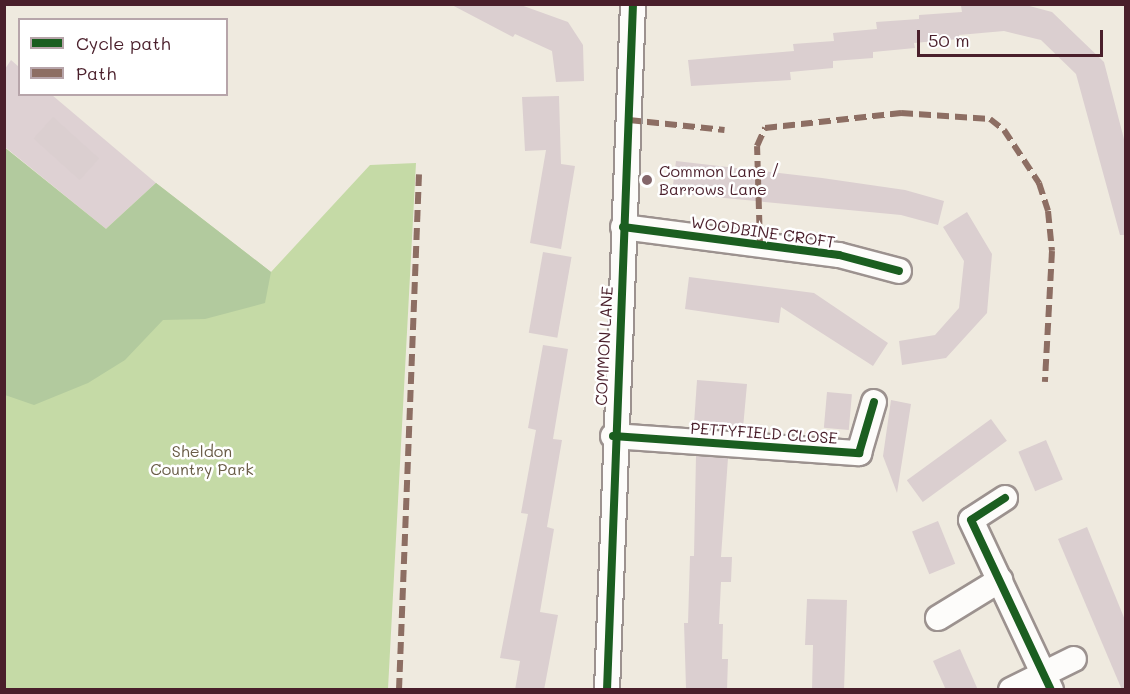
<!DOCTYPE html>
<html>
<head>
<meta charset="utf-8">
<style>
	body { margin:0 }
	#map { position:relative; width:1130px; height:694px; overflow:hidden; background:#efeadf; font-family:Mali,sans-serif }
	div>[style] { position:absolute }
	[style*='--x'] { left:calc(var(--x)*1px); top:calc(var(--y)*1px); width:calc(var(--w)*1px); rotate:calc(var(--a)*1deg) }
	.industrial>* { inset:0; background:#ded1d3 }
	.green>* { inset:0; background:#c5daa6 }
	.forest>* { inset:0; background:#b2ca9e }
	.building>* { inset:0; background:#dbcfd0; transform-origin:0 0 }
	.roads { filter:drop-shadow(2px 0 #9c928f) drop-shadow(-2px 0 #9c928f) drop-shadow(0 2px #9c928f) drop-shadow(0 -2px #9c928f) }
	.minor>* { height:24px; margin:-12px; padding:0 12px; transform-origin:12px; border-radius:12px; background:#fdfcfa }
	.quiet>* { height:6px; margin-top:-3px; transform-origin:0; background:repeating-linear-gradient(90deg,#8d6e63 0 12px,transparent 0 18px) }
	.cycleway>* { height:8px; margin:-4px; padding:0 4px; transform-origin:4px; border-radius:4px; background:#1b5e20 }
	.dots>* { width:16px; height:16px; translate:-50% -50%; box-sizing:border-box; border:3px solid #fff; border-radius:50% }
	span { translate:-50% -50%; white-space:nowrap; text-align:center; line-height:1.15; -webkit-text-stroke:5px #fff; paint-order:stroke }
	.poi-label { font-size:16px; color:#4a1f2b }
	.left { translate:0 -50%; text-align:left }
	.street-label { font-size:16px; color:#4a1f2b }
	.park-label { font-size:16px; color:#695c46 }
	.frame { position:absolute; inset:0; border:6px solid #4a1f2b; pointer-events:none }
	.legend { position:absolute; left:18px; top:18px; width:210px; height:78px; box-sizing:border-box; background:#fff; border:2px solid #b7a5aa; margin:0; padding:8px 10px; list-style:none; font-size:18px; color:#4a1f2b }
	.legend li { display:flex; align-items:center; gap:12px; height:30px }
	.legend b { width:30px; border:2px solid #b7a5aa }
	.scale { position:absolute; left:917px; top:30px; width:186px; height:27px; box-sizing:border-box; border:3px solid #4a1f2b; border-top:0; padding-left:8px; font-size:18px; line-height:21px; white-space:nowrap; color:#4a1f2b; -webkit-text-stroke:4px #fff; paint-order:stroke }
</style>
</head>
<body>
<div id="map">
	<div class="industrial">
		<i style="clip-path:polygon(11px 60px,19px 67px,20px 94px,52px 95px,156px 183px,106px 229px,5px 147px,5px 69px)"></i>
	</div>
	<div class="green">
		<i style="clip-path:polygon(4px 147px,106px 229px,156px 183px,271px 272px,370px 165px,416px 163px,388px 689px,5px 689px)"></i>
	</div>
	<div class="forest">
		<i style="clip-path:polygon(4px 147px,106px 229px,156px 183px,271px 272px,265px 303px,205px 319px,163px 320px,125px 360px,88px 383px,34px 405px,5px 395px)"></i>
	</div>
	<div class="building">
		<i style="clip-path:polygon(450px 4px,518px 4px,568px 22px,583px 45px,584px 81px,556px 82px,552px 51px,515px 34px,513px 37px)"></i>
		<i style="clip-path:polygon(1022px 4px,1052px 12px,1104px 62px,1125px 143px,1125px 235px,1120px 235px,1076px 74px,1041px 40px,1004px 31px,959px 35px,959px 39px,914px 43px,915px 48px,873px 52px,873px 58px,833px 61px,833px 68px,790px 72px,791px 80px,691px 86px,688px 60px,794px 51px,793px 44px,834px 41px,833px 33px,877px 29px,876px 22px,919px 19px,919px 15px,962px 12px,961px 6px)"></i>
		<i style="clip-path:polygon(559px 96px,561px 164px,575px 166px,561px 249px,530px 243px,546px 150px,525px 151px,522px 97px)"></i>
		<i style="left:53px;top:117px;width:62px;height:29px;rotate:42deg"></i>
		<i style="clip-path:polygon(676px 161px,822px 178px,905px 190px,944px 201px,938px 225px,901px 215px,672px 193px)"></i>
		<i style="clip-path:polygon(967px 212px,992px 254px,987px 313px,946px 358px,902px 365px,899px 341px,935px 335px,959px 308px,964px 261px,943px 227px)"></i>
		<i style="left:543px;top:252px;width:29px;height:82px;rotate:10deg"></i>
		<i style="clip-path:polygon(689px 277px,814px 293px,888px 343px,873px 366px,781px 307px,779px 323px,685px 309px)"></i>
		<i style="clip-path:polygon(543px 345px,568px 349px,553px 439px,562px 440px,547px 527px,554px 529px,540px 612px,558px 615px,544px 690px,515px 690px,520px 661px,500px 658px,528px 514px,521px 513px,536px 430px,528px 428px)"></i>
		<i style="clip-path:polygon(697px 380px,747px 384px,743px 428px,698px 428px,694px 424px)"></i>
		<i style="left:827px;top:392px;width:25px;height:36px;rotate:5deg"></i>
		<i style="clip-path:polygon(891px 400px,911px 404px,897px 493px,883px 456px)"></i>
		<i style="left:991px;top:419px;width:27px;height:104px;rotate:54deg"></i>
		<i style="left:1046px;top:440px;width:43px;height:30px;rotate:67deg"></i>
		<i style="clip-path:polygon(696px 456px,728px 458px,721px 557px,732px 557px,731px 582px,721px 582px,719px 624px,723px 624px,722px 659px,728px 659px,727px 690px,686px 688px,684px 623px,688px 623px,690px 556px,694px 556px)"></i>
		<i style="left:938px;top:521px;width:46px;height:28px;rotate:68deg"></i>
		<i style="clip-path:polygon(1087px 527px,1125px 620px,1125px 690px,1122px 690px,1058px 539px)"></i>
		<i style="clip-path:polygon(807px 599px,847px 600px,844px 690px,812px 690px,813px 645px,805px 645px)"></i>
		<i style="clip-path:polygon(960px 649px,978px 690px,946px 690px,933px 661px)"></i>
	</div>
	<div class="roads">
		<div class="minor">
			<i style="--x:623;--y:227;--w:218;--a:7.4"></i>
			<i style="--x:839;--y:255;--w:62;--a:14.9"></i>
			<i style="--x:613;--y:436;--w:247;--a:4"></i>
			<i style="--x:859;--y:453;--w:53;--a:-73.6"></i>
			<i style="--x:1005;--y:498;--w:40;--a:147.1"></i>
			<i style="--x:971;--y:520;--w:188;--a:64.8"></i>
			<i style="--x:938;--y:618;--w:73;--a:-31.5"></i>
			<i style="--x:607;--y:690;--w:686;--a:-87.83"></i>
			<i style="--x:1011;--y:690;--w:70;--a:-26.2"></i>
		</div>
	</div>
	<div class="quiet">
		<i style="--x:629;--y:120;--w:96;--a:6"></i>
		<i style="--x:760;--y:245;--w:99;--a:-91.7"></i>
		<i style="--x:757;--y:146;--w:20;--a:-66"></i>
		<i style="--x:765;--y:128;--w:137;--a:-6.3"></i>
		<i style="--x:901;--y:113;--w:89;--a:3.9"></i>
		<i style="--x:990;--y:119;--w:18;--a:38"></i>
		<i style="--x:1004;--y:130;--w:64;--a:56.6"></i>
		<i style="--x:1039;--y:183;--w:29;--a:72"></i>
		<i style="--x:1048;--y:211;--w:40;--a:84.3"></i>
		<i style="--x:1052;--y:251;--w:131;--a:93.1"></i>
		<i style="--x:399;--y:690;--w:516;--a:-87.78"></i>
	</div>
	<div class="cycleway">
		<i style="--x:623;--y:227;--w:218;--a:7.4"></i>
		<i style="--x:839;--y:255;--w:62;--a:14.9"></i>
		<i style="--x:613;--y:436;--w:247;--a:4"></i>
		<i style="--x:859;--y:453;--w:53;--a:-73.6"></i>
		<i style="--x:1005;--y:498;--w:40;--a:147.1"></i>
		<i style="--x:971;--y:520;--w:188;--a:64.8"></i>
		<i style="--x:607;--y:690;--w:686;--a:-87.83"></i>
	</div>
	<div class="dots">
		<i style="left:647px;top:180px;background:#84666a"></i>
	</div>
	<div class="poi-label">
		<span class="left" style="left:659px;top:180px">Common Lane /<br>Barrows Lane</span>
	</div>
	<div class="street-label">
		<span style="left:763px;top:232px;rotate:8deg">WOODBINE CROFT</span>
		<span style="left:604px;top:346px;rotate:-87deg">COMMON LANE</span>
		<span style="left:764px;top:433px;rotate:4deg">PETTYFIELD CLOSE</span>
	</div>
	<div class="park-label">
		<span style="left:202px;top:460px">Sheldon<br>Country Park</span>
	</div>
	<div class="frame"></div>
	<ul class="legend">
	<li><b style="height:8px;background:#1b5e20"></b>Cycle path</li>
	<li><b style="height:8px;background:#8d6e63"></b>Path</li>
	</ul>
	<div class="scale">50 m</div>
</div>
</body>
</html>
